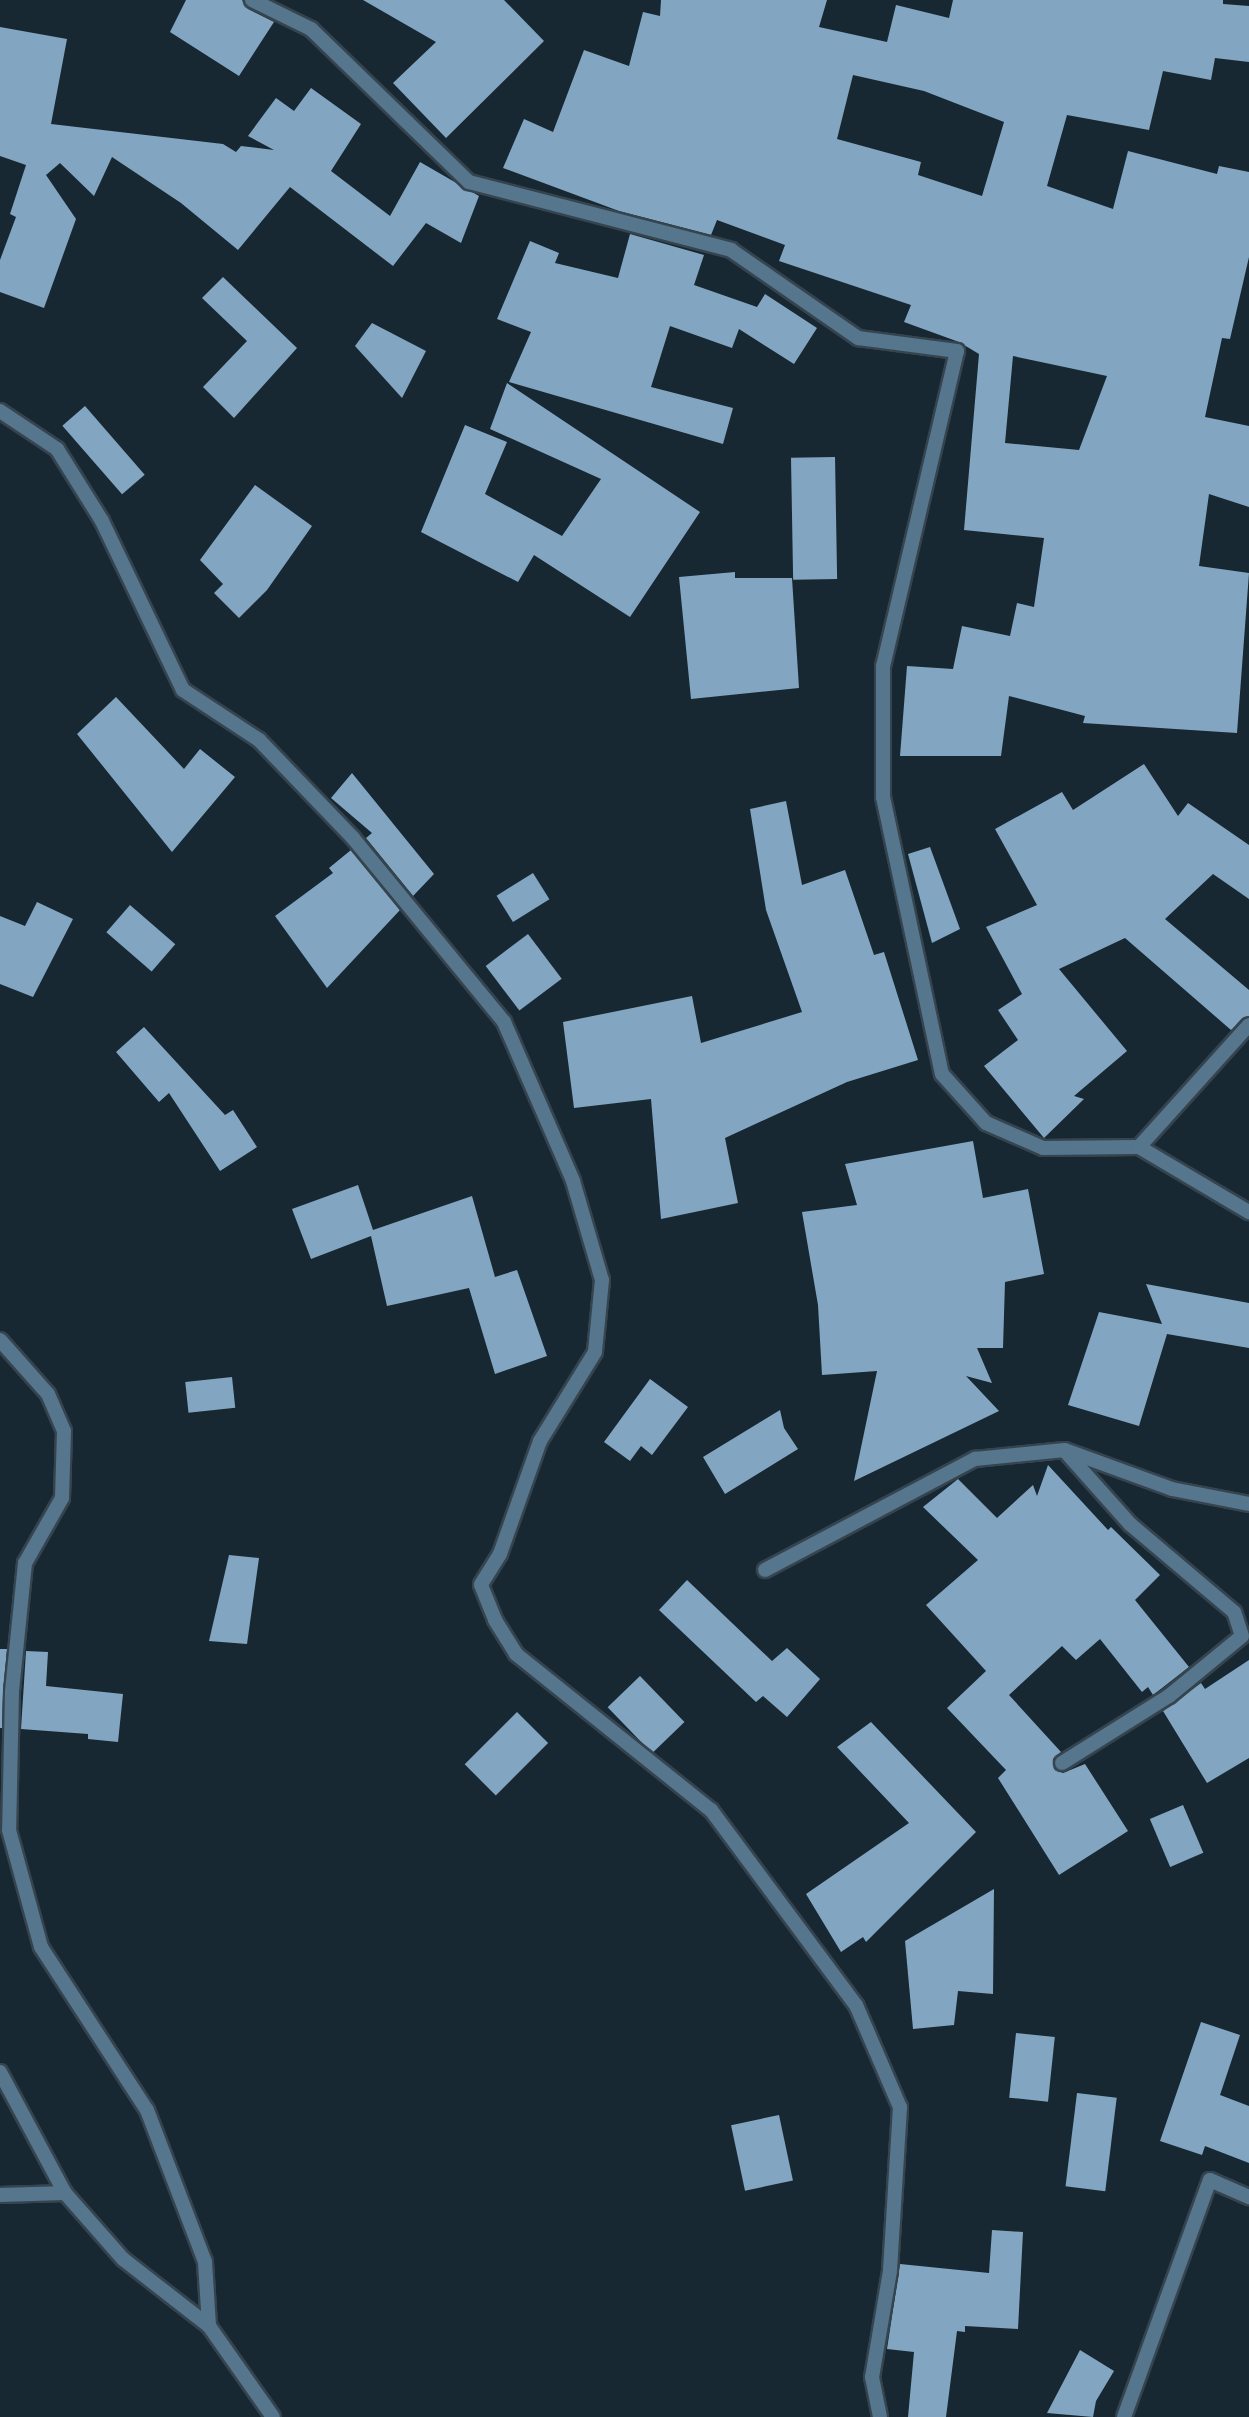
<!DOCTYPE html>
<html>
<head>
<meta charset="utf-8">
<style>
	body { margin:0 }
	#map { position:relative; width:1249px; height:2417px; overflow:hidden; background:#182833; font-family:"Fira Sans",sans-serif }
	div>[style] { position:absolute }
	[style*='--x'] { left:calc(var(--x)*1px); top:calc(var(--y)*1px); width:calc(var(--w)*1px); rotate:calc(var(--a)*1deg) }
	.building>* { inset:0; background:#82a6c1; transform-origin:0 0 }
	.roads { filter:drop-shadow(2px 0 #35444e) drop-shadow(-2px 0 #35444e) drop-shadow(0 2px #35444e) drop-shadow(0 -2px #35444e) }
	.street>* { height:14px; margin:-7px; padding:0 7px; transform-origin:7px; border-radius:7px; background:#55768d }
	span { translate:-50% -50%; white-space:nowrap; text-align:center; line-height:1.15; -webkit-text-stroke:7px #091015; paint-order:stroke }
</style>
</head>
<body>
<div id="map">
	<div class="building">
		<i style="clip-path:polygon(186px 0,242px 0,248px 9px,274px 22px,239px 76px,170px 32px)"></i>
		<i style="clip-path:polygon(363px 0,504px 0,544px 41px,446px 138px,393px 83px,436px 42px)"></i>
		<i style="clip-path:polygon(evenodd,661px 0,827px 0,819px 27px,887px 42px,896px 5px,949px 18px,953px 0,1223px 0,1223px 4px,1249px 6px,1249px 62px,1215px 58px,1211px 80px,1163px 71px,1149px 130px,1067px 115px,1047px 186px,1113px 209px,1128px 151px,1217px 174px,1219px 166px,1249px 172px,1249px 257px,1230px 339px,1222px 338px,1205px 417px,1249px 426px,1249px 507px,1209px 494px,1199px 566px,1249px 573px,1237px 733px,1083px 723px,1085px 716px,1009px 696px,1001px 756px,900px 756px,907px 666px,953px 669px,962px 626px,1010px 636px,1017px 603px,1034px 607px,1044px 538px,964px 530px,979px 354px,959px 342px,904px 322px,911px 305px,779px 261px,785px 245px,717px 220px,711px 235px,619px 211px,503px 168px,524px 119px,553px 132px,584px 50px,629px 66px,643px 12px,660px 16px,661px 0,853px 75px,924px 91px,1004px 122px,982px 196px,918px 175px,921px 162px,837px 139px,853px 75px,661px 0,1013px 356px,1107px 376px,1079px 450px,1005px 443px,1013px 356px)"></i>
		<i style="clip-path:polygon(0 27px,67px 39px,51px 124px,223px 144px,236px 152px,241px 146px,274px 150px,248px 136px,276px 98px,294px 111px,311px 88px,361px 124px,331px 171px,390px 216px,420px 162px,479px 196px,461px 243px,426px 223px,393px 266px,290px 187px,238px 250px,181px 203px,112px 157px,94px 196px,60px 163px,46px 175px,76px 219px,44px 308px,0 292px,0 260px,16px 217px,10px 214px,26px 165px,0 156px)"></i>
		<i style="clip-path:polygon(630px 234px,704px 255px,694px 285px,757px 307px,765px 294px,817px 328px,794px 364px,739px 329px,732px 348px,670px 326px,651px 387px,733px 408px,723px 444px,509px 382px,531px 332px,497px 319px,530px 241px,559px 253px,555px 263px,618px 278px)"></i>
		<i style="clip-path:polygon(223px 277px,297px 348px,234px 418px,203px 387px,247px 341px,202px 298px)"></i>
		<i style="clip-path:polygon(372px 323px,426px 351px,402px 398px,355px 346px)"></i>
		<i style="clip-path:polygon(507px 383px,700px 512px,630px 617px,534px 555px,518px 582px,421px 532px,465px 425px,507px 442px,485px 494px,562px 536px,601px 479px,490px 429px)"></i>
		<i style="left:85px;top:406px;width:91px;height:30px;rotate:49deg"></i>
		<i style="left:835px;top:457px;width:122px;height:44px;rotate:89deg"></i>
		<i style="clip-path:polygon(255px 485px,312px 526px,267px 590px,239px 618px,214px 593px,223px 584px,200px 560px)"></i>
		<i style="clip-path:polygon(735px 572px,735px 578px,792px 578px,799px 688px,691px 699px,679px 577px)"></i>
		<i style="clip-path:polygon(116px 697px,184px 769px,200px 749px,235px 777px,172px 852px,77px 734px)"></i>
		<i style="clip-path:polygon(1144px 764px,1178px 816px,1188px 803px,1249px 845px,1249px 899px,1213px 874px,1165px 919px,1249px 990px,1249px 1016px,1231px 1030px,1125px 938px,1059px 969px,1127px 1051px,1074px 1096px,1084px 1099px,1044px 1138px,984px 1066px,1018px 1040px,998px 1010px,1022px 994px,986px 927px,1037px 905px,995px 829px,1062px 792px,1073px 810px)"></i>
		<i style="clip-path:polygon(352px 773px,434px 874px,413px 896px,366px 838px,372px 833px,331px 798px)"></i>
		<i style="clip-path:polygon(786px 801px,802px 885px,845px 870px,874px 955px,884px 952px,918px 1060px,847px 1082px,725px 1138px,738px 1203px,661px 1219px,651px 1099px,574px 1108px,563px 1022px,692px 996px,701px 1043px,802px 1012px,766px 910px,750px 809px)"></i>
		<i style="clip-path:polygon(930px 847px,960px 929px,932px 943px,908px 854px)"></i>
		<i style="clip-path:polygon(351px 850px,400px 910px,327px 988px,275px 916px,333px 873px,329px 868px)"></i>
		<i style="left:533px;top:873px;width:31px;height:43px;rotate:58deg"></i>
		<i style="clip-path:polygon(37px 902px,73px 919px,33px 997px,0 984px,0 916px,25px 926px)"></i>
		<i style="left:130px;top:905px;width:60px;height:36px;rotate:41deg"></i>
		<i style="left:528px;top:934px;width:56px;height:53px;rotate:53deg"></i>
		<i style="clip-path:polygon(144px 1027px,225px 1115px,233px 1110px,257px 1147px,220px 1171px,169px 1093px,159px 1102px,116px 1052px)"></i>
		<i style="clip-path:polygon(973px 1141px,983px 1198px,1028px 1189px,1044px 1274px,1005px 1282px,1003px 1348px,977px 1348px,992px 1383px,966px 1376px,999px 1411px,854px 1481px,877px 1371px,822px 1375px,818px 1305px,802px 1212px,857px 1205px,845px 1164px)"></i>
		<i style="clip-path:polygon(358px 1185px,373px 1230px,472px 1196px,495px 1277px,517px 1270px,547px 1356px,495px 1374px,469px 1288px,387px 1306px,371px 1236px,311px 1259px,292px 1209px)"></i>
		<i style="clip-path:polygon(1146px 1284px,1249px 1303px,1249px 1348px,1167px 1334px,1139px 1426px,1068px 1405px,1099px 1312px,1162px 1324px)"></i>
		<i style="left:232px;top:1377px;width:31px;height:47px;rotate:84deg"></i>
		<i style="clip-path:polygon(650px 1379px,688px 1407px,652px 1455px,641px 1446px,630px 1461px,604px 1442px)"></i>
		<i style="clip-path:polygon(780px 1410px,784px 1428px,798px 1449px,725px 1494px,703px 1457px)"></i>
		<i style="clip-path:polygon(1048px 1465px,1108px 1530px,1111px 1527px,1160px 1575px,1135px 1600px,1189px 1667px,1153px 1695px,1148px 1687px,1142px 1692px,1100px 1639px,1076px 1660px,1062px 1646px,1009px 1695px,1061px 1752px,1053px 1759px,1054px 1769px,1063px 1773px,1085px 1764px,1128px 1831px,1059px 1875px,998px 1778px,1006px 1770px,947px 1708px,986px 1671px,926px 1605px,978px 1560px,923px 1507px,958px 1479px,997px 1518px,1033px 1485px,1037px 1496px)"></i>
		<i style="clip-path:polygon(229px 1555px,259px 1558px,247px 1644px,209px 1641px)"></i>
		<i style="clip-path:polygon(687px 1580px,772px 1661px,787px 1648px,820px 1679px,787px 1717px,763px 1696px,756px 1702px,659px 1610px)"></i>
		<i style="clip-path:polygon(0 1649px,7px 1649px,2px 1728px,0 1728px)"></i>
		<i style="clip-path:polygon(26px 1651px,48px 1652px,46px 1686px,123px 1694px,118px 1742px,88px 1739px,88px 1734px,21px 1729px)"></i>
		<i style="clip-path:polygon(1249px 1660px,1249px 1758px,1207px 1783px,1163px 1711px,1201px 1683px,1205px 1689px)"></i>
		<i style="left:640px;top:1676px;width:64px;height:45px;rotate:46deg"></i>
		<i style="left:517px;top:1712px;width:44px;height:74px;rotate:45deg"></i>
		<i style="clip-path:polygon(871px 1722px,976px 1832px,866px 1942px,863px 1937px,841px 1952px,806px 1894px,909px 1823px,837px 1747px)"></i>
		<i style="left:1183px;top:1805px;width:52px;height:36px;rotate:67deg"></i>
		<i style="clip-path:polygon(994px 1889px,993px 1994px,958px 1991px,954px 2025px,913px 2029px,905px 1941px)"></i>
		<i style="clip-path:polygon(1201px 2022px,1240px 2035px,1220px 2095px,1249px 2106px,1249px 2163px,1205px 2146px,1202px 2155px,1160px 2141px)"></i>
		<i style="left:1016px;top:2033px;width:39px;height:65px;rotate:6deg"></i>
		<i style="left:1077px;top:2093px;width:40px;height:94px;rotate:7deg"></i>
		<i style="left:779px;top:2115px;width:67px;height:49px;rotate:78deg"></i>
		<i style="clip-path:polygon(992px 2230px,1023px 2232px,1018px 2329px,965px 2326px,965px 2332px,957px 2331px,946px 2417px,908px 2417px,914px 2352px,887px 2349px,900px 2264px,989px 2273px)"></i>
		<i style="clip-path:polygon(1080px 2350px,1114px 2371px,1096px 2401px,1093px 2417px,1047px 2413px)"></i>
	</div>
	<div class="roads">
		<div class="street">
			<i style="--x:252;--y:0;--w:66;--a:26.2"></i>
			<i style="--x:311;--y:29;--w:220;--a:44.1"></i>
			<i style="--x:469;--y:182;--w:271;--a:14.5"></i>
			<i style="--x:731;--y:250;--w:155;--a:34.7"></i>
			<i style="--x:858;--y:338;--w:100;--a:7.5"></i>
			<i style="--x:957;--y:351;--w:324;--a:103.2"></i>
			<i style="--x:883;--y:666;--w:131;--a:90"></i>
			<i style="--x:883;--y:797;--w:283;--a:78"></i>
			<i style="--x:942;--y:1074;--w:66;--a:48.1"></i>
			<i style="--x:986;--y:1123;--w:62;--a:23.7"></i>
			<i style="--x:1043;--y:1148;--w:96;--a:-0.6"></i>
			<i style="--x:1139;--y:1147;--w:128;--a:30.6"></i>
			<i style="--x:0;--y:411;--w:69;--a:33.7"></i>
			<i style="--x:57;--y:449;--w:85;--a:58"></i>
			<i style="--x:102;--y:521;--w:187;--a:64.4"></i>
			<i style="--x:183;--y:690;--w:91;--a:33.3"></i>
			<i style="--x:259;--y:740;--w:136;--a:46.2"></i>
			<i style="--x:353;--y:838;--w:238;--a:50.6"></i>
			<i style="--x:504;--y:1022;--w:173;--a:66.5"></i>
			<i style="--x:573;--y:1181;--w:103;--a:73.7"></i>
			<i style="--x:602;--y:1280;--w:72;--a:95.6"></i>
			<i style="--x:595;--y:1352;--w:105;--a:121.7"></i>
			<i style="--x:540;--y:1441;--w:120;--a:109.5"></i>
			<i style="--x:500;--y:1554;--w:36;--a:122"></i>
			<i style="--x:481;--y:1585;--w:38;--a:68"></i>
			<i style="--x:495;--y:1620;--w:40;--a:58"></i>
			<i style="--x:516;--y:1654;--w:250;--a:38.7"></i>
			<i style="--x:711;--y:1810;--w:243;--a:53.4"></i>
			<i style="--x:856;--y:2005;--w:111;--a:66.7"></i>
			<i style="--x:900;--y:2107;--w:164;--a:93.5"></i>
			<i style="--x:890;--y:2271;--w:108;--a:99.6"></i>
			<i style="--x:872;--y:2377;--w:41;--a:78.7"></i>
			<i style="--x:1139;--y:1147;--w:164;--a:-48"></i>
			<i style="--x:0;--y:1340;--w:72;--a:48.4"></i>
			<i style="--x:48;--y:1394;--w:40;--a:66.6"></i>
			<i style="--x:64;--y:1431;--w:67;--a:91.7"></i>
			<i style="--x:62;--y:1498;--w:75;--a:119.6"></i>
			<i style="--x:25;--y:1563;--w:130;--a:95.8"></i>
			<i style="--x:12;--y:1692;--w:138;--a:91.2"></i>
			<i style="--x:9;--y:1830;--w:121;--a:74.7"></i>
			<i style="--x:41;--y:1947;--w:194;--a:57"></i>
			<i style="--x:147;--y:2110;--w:163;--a:69.1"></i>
			<i style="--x:205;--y:2262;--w:64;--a:86.4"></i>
			<i style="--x:765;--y:1570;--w:238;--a:-27.9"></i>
			<i style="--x:975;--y:1459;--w:90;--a:-5.7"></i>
			<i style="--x:1065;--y:1450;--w:114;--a:20"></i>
			<i style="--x:1172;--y:1489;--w:78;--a:11"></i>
			<i style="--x:1062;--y:1763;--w:126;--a:-32.1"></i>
			<i style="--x:1169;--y:1696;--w:94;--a:-39.4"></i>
			<i style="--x:1242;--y:1636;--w:25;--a:-108"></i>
			<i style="--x:1234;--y:1612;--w:136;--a:-139.8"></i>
			<i style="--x:1130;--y:1524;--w:98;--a:-131.7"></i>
			<i style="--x:0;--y:2072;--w:137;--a:61.8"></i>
			<i style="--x:65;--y:2193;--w:88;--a:48.7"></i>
			<i style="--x:123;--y:2259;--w:109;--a:37.9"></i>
			<i style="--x:209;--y:2326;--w:111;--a:54.9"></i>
			<i style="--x:0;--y:2195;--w:65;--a:-1.8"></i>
			<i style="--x:1124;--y:2417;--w:252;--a:-70.1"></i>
			<i style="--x:1210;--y:2180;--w:43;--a:23.6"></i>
		</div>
	</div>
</div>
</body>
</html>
